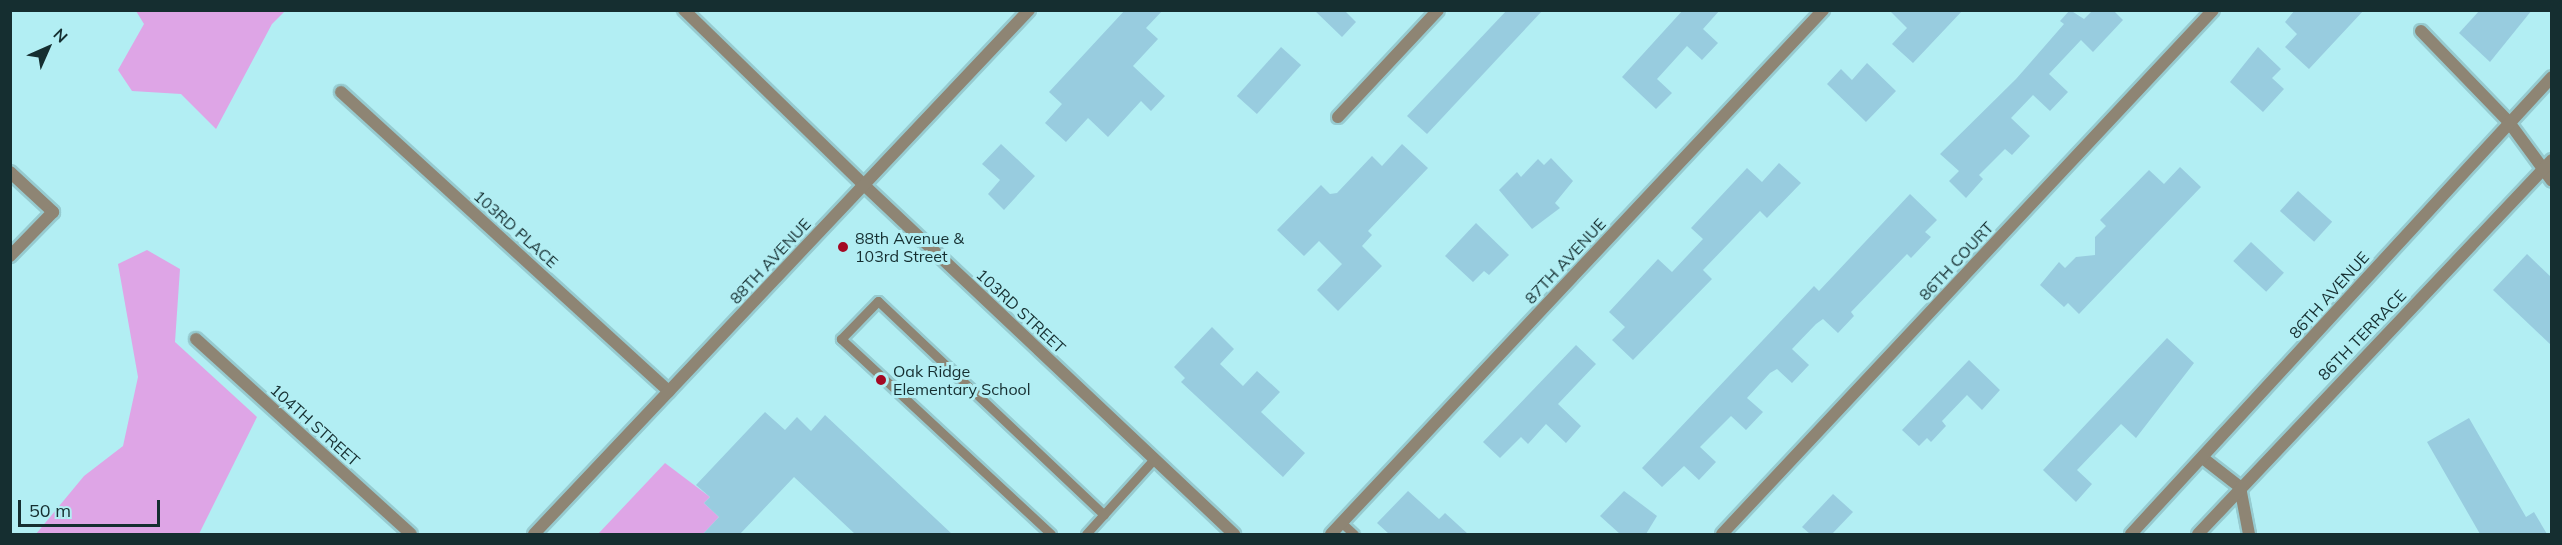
<!DOCTYPE html>
<html>
<head>
<meta charset="utf-8">
<style>
	body { margin:0 }
	#map { position:relative; width:2562px; height:545px; overflow:hidden; background:#b2eef3; font-family:Mulish,sans-serif }
	div>[style] { position:absolute }
	[style*='--x'] { left:calc(var(--x)*1px); top:calc(var(--y)*1px); width:calc(var(--w)*1px); rotate:calc(var(--a)*1deg) }
	.green>* { inset:0; background:#dea5e6 }
	.building>* { inset:0; background:#98ccdf; transform-origin:0 0 }
	.roads { filter:drop-shadow(2px 0 #96cbd0) drop-shadow(-2px 0 #96cbd0) drop-shadow(0 2px #96cbd0) drop-shadow(0 -2px #96cbd0) }
	.service>* { height:9px; margin:-4.5px; padding:0 4.5px; transform-origin:4.5px; border-radius:4.5px; background:#8e8574 }
	.minor>* { height:12px; margin:-6px; padding:0 6px; transform-origin:6px; border-radius:6px; background:#8e8574 }
	.tertiary>* { height:12px; margin:-6px; padding:0 6px; transform-origin:6px; border-radius:6px; background:#8e8574 }
	.dots>* { width:16px; height:16px; translate:-50% -50%; box-sizing:border-box; border:3px solid #b2eef3; border-radius:50% }
	span { translate:-50% -50%; white-space:nowrap; text-align:center; line-height:1.15; -webkit-text-stroke:6px #b2eef3; paint-order:stroke }
	.street-label { font-size:16px; color:#152e30 }
	.poi-label { font-size:16px; color:#152e30 }
	.left { translate:0 -50%; text-align:left }
	.frame { position:absolute; inset:0; border:12px solid #152e30; pointer-events:none }
	.north { position:absolute; left:18px; top:18px; width:60px; height:60px; -webkit-text-stroke:4px #b2eef3; paint-order:stroke; rotate:45deg; font-size:16px; font-weight:700; line-height:24px; text-align:center; color:#152e30 }
	.north::after { content:''; display:block; margin:auto; width:21px; height:27px; background:#152e30; clip-path:polygon(50% 0,100% 100%,50% 72%,0 100%) }
	.scale { position:absolute; left:18px; top:500px; width:142px; height:27px; box-sizing:border-box; border:3px solid #152e30; border-top:0; padding-left:8px; font-size:18px; line-height:21px; white-space:nowrap; color:#152e30; -webkit-text-stroke:4px #b2eef3; paint-order:stroke }
</style>
</head>
<body>
<div id="map">
	<div class="green">
		<i style="clip-path:polygon(136px 11px,285px 11px,272px 24px,216px 129px,181px 94px,132px 91px,118px 70px,144px 24px)"></i>
		<i style="clip-path:polygon(147px 250px,180px 269px,175px 342px,257px 417px,199px 534px,36px 534px,84px 476px,123px 446px,138px 377px,118px 264px)"></i>
		<i style="clip-path:polygon(665px 463px,710px 497px,704px 503px,719px 517px,703px 534px,598px 534px)"></i>
	</div>
	<div class="building">
		<i style="clip-path:polygon(1125px 10px,1163px 10px,1146px 28px,1158px 39px,1133px 66px,1165px 96px,1151px 111px,1141px 101px,1108px 137px,1088px 118px,1066px 142px,1045px 123px,1062px 104px,1049px 92px)"></i>
		<i style="clip-path:polygon(1314px 10px,1344px 10px,1356px 22px,1342px 37px)"></i>
		<i style="clip-path:polygon(1507px 10px,1543px 10px,1427px 134px,1407px 116px)"></i>
		<i style="clip-path:polygon(1683px 10px,1720px 10px,1703px 29px,1718px 43px,1702px 60px,1687px 46px,1657px 79px,1672px 93px,1656px 109px,1622px 77px)"></i>
		<i style="clip-path:polygon(1889px 10px,1963px 10px,1913px 63px,1892px 44px,1907px 28px)"></i>
		<i style="clip-path:polygon(2070px 10px,2084px 19px,2093px 10px,2113px 10px,2123px 20px,2093px 52px,2081px 40px,2049px 74px,2068px 92px,2050px 111px,2033px 95px,2011px 118px,2030px 136px,2012px 155px,2005px 149px,1979px 175px,1983px 179px,1966px 198px,1949px 181px,1959px 171px,1940px 154px,2016px 79px,2064px 24px,2060px 21px)"></i>
		<i style="clip-path:polygon(2295px 10px,2364px 10px,2309px 69px,2285px 47px,2297px 34px,2285px 22px)"></i>
		<i style="clip-path:polygon(2480px 10px,2532px 10px,2490px 62px,2459px 33px)"></i>
		<i style="left:1281px;top:47px;width:27px;height:66px;rotate:42deg"></i>
		<i style="clip-path:polygon(2258px 47px,2281px 69px,2272px 78px,2284px 89px,2263px 112px,2230px 82px)"></i>
		<i style="clip-path:polygon(1867px 63px,1896px 91px,1866px 122px,1827px 84px,1841px 69px,1852px 80px)"></i>
		<i style="clip-path:polygon(1001px 144px,1035px 176px,1004px 210px,988px 194px,1000px 180px,982px 164px)"></i>
		<i style="clip-path:polygon(1402px 144px,1428px 168px,1368px 231px,1372px 235px,1362px 246px,1382px 266px,1338px 311px,1317px 290px,1342px 264px,1319px 241px,1304px 256px,1277px 230px,1321px 185px,1330px 194px,1337px 193px,1372px 156px,1382px 166px)"></i>
		<i style="clip-path:polygon(1551px 158px,1573px 181px,1555px 203px,1560px 208px,1532px 229px,1499px 190px,1517px 172px,1521px 177px,1538px 159px,1544px 165px)"></i>
		<i style="clip-path:polygon(1779px 163px,1801px 183px,1767px 218px,1760px 211px,1703px 270px,1712px 279px,1633px 360px,1612px 340px,1625px 327px,1609px 312px,1658px 259px,1672px 272px,1703px 239px,1691px 228px,1747px 168px,1762px 182px)"></i>
		<i style="clip-path:polygon(2180px 167px,2201px 187px,2079px 314px,2068px 303px,2064px 307px,2040px 285px,2059px 262px,2065px 268px,2076px 257px,2095px 255px,2095px 237px,2106px 226px,2100px 220px,2149px 170px,2164px 184px)"></i>
		<i style="left:2298px;top:191px;width:46px;height:27px;rotate:42deg"></i>
		<i style="clip-path:polygon(1910px 194px,1937px 220px,1925px 232px,1931px 237px,1911px 258px,1907px 254px,1851px 312px,1854px 316px,1838px 333px,1823px 319px,1816px 324px,1792px 349px,1809px 365px,1792px 383px,1777px 369px,1770px 373px,1747px 398px,1763px 412px,1746px 430px,1731px 416px,1700px 447px,1716px 462px,1699px 480px,1684px 466px,1662px 487px,1642px 468px,1814px 286px,1819px 291px)"></i>
		<i style="clip-path:polygon(1476px 223px,1509px 255px,1489px 275px,1484px 271px,1473px 282px,1445px 256px)"></i>
		<i style="left:2251px;top:242px;width:45px;height:26px;rotate:43deg"></i>
		<i style="clip-path:polygon(2527px 254px,2552px 278px,2552px 346px,2493px 290px)"></i>
		<i style="clip-path:polygon(1212px 327px,1234px 349px,1220px 364px,1243px 386px,1257px 371px,1280px 392px,1261px 412px,1305px 453px,1283px 477px,1181px 382px,1185px 378px,1174px 367px)"></i>
		<i style="clip-path:polygon(2167px 338px,2194px 363px,2136px 438px,2121px 424px,2077px 470px,2092px 484px,2076px 502px,2043px 470px)"></i>
		<i style="clip-path:polygon(1576px 345px,1596px 364px,1558px 404px,1581px 426px,1566px 443px,1546px 424px,1528px 444px,1521px 437px,1500px 458px,1483px 442px)"></i>
		<i style="clip-path:polygon(1969px 360px,2000px 390px,1982px 410px,1967px 395px,1942px 421px,1946px 426px,1931px 442px,1927px 438px,1919px 446px,1902px 430px)"></i>
		<i style="clip-path:polygon(765px 412px,785px 430px,797px 417px,811px 431px,825px 415px,952px 534px,855px 534px,794px 477px,740px 534px,703px 534px,719px 517px,704px 503px,710px 497px,696px 485px)"></i>
		<i style="clip-path:polygon(2469px 418px,2526px 517px,2534px 512px,2547px 534px,2480px 534px,2427px 442px)"></i>
		<i style="clip-path:polygon(1408px 491px,1439px 519px,1445px 513px,1468px 534px,1389px 534px,1377px 523px)"></i>
		<i style="clip-path:polygon(1624px 491px,1657px 516px,1646px 534px,1620px 534px,1600px 516px)"></i>
		<i style="clip-path:polygon(1833px 494px,1853px 512px,1832px 534px,1810px 534px,1802px 527px)"></i>
	</div>
	<div class="roads">
		<div class="service">
			<i style="--x:1342;--y:523;--w:16;--a:43"></i>
			<i style="--x:1051;--y:534;--w:287;--a:-137.1"></i>
			<i style="--x:841;--y:339;--w:53;--a:-45.8"></i>
			<i style="--x:878;--y:301;--w:311;--a:43.4"></i>
			<i style="--x:1086;--y:534;--w:101;--a:-47.8"></i>
		</div>
		<div class="minor">
			<i style="--x:684;--y:10;--w:251;--a:44.2"></i>
			<i style="--x:2421;--y:31;--w:125;--a:46"></i>
			<i style="--x:2508;--y:121;--w:74;--a:53.7"></i>
			<i style="--x:341;--y:92;--w:444;--a:42.4"></i>
			<i style="--x:1338;--y:117;--w:146;--a:-46.9"></i>
			<i style="--x:10;--y:172;--w:59;--a:42.9"></i>
			<i style="--x:53;--y:212;--w:62;--a:134.3"></i>
			<i style="--x:196;--y:339;--w:290;--a:42.2"></i>
			<i style="--x:2204;--y:459;--w:46;--a:37.9"></i>
			<i style="--x:2240;--y:487;--w:48;--a:79.2"></i>
			<i style="--x:1331;--y:534;--w:719;--a:-46.8"></i>
			<i style="--x:1722;--y:534;--w:718;--a:-46.86"></i>
			<i style="--x:2131;--y:534;--w:621;--a:-47.35"></i>
			<i style="--x:2198;--y:534;--w:515;--a:-46.57"></i>
		</div>
		<div class="tertiary">
			<i style="--x:864;--y:185;--w:509;--a:43.33"></i>
			<i style="--x:534;--y:534;--w:721;--a:-46.63"></i>
		</div>
	</div>
	<div class="dots">
		<i style="left:843px;top:247px;background:#a40823"></i>
		<i style="left:881px;top:380px;background:#a40823"></i>
	</div>
	<div class="street-label">
		<span style="left:516px;top:229px;rotate:42deg">103RD PLACE</span>
		<span style="left:770px;top:261px;rotate:-47deg">88TH AVENUE</span>
		<span style="left:1565px;top:261px;rotate:-47deg">87TH AVENUE</span>
		<span style="left:1956px;top:261px;rotate:-47deg">86TH COURT</span>
		<span style="left:2329px;top:295px;rotate:-48deg">86TH AVENUE</span>
		<span style="left:1021px;top:311px;rotate:43deg">103RD STREET</span>
		<span style="left:2362px;top:335px;rotate:-46deg">86TH TERRACE</span>
		<span style="left:315px;top:425px;rotate:42deg">104TH STREET</span>
	</div>
	<div class="poi-label">
		<span class="left" style="left:855px;top:247px">88th Avenue &amp;<br>103rd Street</span>
		<span class="left" style="left:893px;top:380px">Oak Ridge<br>Elementary School</span>
	</div>
	<div class="frame"></div>
	<div class="north">N</div>
	<div class="scale">50 m</div>
</div>
</body>
</html>
